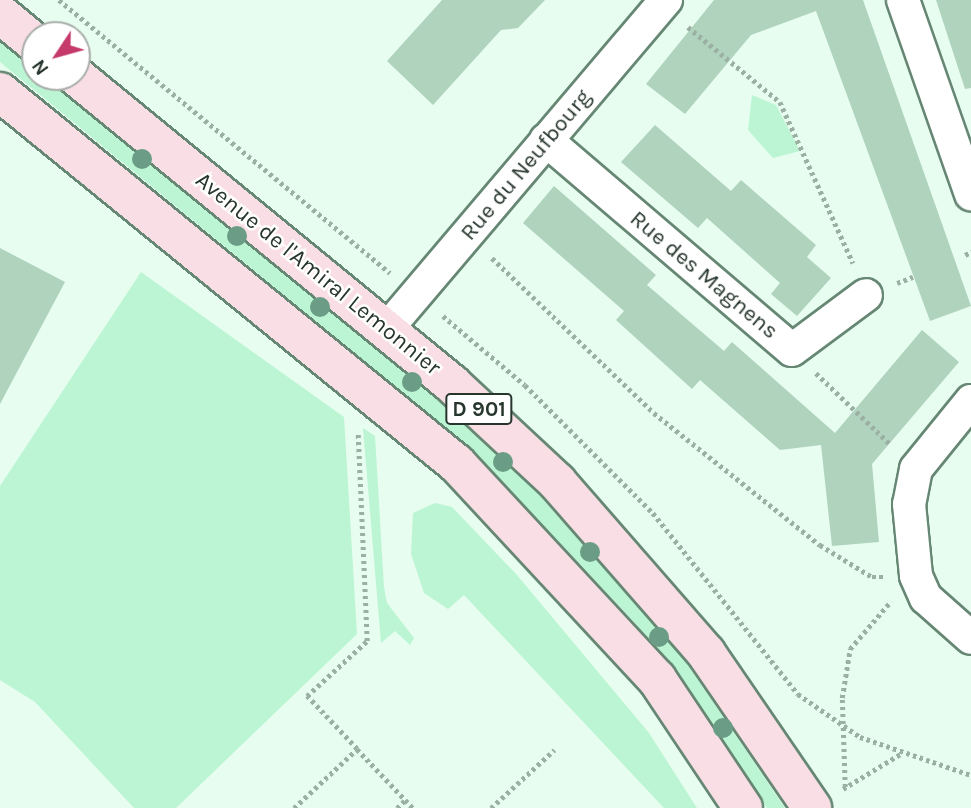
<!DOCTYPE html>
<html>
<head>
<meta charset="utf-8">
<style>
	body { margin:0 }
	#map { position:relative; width:971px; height:808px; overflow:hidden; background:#e7fdef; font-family:Karla,sans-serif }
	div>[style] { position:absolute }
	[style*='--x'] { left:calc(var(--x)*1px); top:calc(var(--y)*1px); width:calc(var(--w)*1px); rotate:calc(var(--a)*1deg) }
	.green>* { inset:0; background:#bcf5d3 }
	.building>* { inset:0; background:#b0d3be }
	.path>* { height:4.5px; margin-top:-2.25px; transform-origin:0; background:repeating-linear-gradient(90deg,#9cafa3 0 3.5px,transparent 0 7px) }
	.roads { filter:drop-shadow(2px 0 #668773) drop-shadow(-2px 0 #668773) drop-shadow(0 2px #668773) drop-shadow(0 -2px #668773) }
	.minor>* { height:32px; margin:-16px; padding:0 16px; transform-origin:16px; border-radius:16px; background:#fff }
	.primary>* { height:38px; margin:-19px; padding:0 19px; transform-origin:19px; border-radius:19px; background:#f9dfe5 }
	.trees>* { width:20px; height:20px; margin:-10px; border-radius:50%; background:#6b9d86 }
	span { translate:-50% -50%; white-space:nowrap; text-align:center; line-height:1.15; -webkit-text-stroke:5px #fff; paint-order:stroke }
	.shield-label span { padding:2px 5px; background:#fff; border:2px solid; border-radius:5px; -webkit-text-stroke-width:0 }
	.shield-label { font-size:21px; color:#27362d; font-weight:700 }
	.street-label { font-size:23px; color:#27362d }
	.north { position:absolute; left:21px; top:21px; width:70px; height:70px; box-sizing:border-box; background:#fff; border:2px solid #a9afab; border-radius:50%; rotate:234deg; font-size:19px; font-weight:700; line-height:28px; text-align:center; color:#27362d }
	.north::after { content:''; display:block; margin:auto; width:24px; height:32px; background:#c6396b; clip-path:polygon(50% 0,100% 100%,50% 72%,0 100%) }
</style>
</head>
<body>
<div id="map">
	<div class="green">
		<i style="clip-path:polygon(0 41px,35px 69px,35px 77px,45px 77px,213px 211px,505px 457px,678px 650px,785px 808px,767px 808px,635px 623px,474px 451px,0 62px)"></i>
		<i style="clip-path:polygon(752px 95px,776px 105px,800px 151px,773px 158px,748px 130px)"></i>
		<i style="clip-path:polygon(141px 272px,344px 417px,357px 634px,176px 808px,134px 808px,35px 702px,0 680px,0 486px)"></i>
		<i style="clip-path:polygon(363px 428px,375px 436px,384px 587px,387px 603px,414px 638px,410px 645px,395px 631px,381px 643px)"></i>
		<i style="clip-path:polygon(435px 503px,452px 507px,517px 575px,649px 733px,697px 808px,664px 808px,464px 595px,448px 609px,424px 593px,411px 554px,413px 513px)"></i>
	</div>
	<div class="building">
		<i style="clip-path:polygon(442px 0,545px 0,518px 28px,501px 30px,433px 105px,387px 61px)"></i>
		<i style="clip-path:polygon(714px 0,863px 0,971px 306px,930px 321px,816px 11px,751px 35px,685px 114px,646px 84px)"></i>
		<i style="clip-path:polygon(936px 0,971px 0,971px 88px,965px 89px)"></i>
		<i style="clip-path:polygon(655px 125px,731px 191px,741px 180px,816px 245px,807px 257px,831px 278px,797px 316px,771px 294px,780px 283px,707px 218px,698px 228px,621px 162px)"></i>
		<i style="clip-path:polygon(554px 186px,656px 275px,647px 285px,724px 351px,732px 342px,835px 433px,922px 330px,959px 362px,872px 464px,879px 542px,832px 546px,821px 445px,780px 450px,700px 380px,692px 389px,616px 320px,624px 311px,523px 223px)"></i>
		<i style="clip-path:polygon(0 248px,65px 282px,0 404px)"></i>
	</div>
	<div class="path">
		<i style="--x:59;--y:0;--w:429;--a:39.5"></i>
		<i style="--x:688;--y:27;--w:119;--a:39.2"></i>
		<i style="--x:780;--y:102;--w:177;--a:65.6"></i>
		<i style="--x:965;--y:255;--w:7;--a:-27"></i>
		<i style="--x:492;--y:258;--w:224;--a:43.7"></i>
		<i style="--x:654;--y:413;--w:212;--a:38.5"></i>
		<i style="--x:820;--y:545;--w:61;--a:31.6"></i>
		<i style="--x:872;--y:577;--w:11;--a:0"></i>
		<i style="--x:897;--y:283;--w:17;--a:-21"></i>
		<i style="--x:443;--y:316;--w:107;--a:40.1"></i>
		<i style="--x:525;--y:385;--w:181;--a:45"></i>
		<i style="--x:653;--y:513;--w:232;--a:51.3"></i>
		<i style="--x:798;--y:694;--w:75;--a:34.7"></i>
		<i style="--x:860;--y:737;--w:117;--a:18.9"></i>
		<i style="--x:816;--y:373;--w:103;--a:43.8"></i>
		<i style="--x:357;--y:749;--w:73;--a:-133.3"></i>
		<i style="--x:307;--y:696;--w:81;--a:-42.5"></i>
		<i style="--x:367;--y:641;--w:209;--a:-92.5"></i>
		<i style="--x:845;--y:787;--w:89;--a:-91.9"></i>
		<i style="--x:842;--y:698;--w:50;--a:-80.7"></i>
		<i style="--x:850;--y:649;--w:63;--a:-49.5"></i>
		<i style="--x:843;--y:789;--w:69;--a:-31.4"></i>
		<i style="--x:294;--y:808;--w:86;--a:-43.1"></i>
		<i style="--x:357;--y:749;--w:81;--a:46.5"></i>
		<i style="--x:397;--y:808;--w:11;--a:-45"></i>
		<i style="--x:491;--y:808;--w:86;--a:-42.6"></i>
	</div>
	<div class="roads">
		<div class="minor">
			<i style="--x:903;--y:0;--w:206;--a:70.7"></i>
			<i style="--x:546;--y:140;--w:323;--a:40.5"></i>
			<i style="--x:792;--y:350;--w:92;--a:-36.6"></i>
			<i style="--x:386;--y:330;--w:433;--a:-49.7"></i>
			<i style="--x:971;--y:401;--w:87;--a:129"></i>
			<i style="--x:916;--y:469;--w:36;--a:101"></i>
			<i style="--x:909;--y:504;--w:72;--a:84.4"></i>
			<i style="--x:916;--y:576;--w:24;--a:66"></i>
			<i style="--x:926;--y:598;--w:60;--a:41.6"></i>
		</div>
		<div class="primary">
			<i style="--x:0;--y:14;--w:45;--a:39.6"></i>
			<i style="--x:77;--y:77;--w:485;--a:39.3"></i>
			<i style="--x:452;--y:384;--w:144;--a:43"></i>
			<i style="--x:557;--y:482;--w:227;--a:48.9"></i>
			<i style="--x:706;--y:653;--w:188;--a:55.6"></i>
			<i style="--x:0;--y:92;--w:589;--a:39.15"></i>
			<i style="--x:457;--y:464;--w:294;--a:47.1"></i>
			<i style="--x:657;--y:679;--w:155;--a:56.3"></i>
		</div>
	</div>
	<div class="trees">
		<i style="left:142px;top:159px"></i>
		<i style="left:237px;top:236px"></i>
		<i style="left:320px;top:307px"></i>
		<i style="left:412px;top:382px"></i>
		<i style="left:503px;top:462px"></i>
		<i style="left:590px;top:552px"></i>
		<i style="left:659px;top:637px"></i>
		<i style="left:723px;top:728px"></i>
	</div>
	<div class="shield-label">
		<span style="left:479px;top:409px">D 901</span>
	</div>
	<div class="street-label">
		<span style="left:526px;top:165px;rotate:-50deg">Rue du Neufbourg</span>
		<span style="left:318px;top:274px;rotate:39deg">Avenue de l'Amiral Lemonnier</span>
		<span style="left:704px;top:275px;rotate:40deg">Rue des Magnens</span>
	</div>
	<div class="north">N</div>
</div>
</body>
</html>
